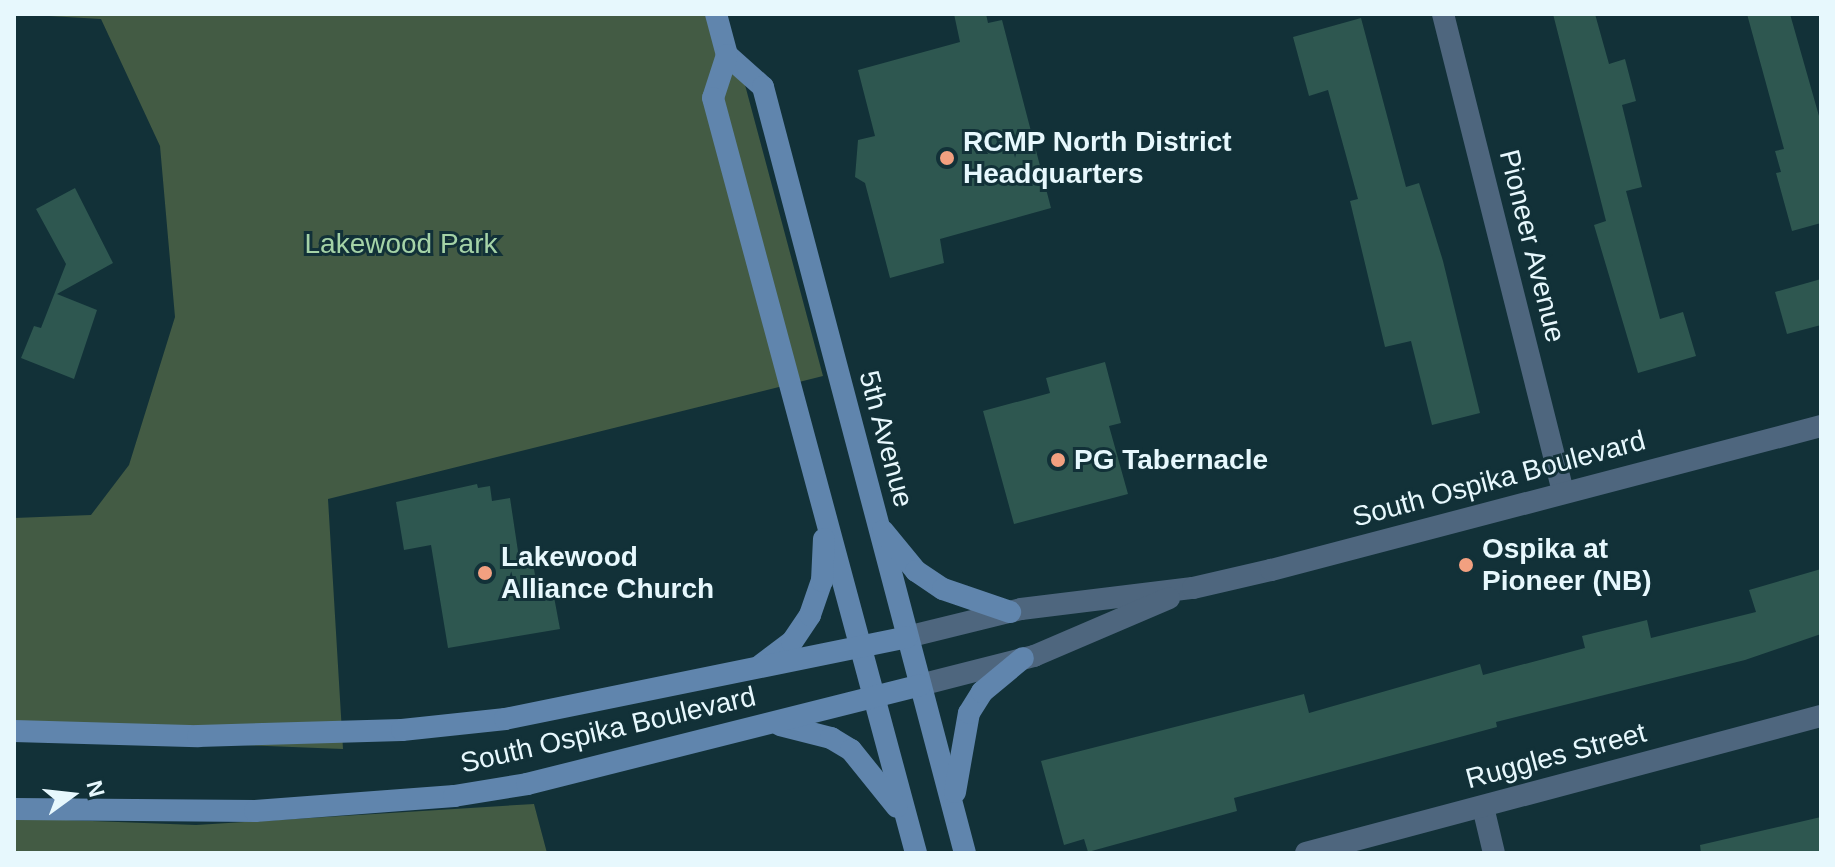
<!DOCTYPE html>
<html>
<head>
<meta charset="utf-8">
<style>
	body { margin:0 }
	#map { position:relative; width:1835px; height:867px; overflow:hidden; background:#123138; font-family:Helvetica,sans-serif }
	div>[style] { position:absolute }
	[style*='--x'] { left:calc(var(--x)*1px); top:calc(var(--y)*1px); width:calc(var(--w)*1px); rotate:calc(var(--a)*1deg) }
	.green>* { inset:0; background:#435b44 }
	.building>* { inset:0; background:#2e5750 }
	.minor>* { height:22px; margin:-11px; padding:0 11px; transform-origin:11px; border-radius:11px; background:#4e667e }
	.tertiary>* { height:22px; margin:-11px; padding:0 11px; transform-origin:11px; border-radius:11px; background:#4e667e }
	.secondary>* { height:22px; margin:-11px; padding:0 11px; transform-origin:11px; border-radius:11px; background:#6085ad }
	.dots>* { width:22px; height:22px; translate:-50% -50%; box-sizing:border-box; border:4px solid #123138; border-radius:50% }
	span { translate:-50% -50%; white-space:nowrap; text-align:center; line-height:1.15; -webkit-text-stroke:6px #123138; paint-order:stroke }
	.poi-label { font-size:28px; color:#e7f8fd; font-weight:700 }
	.left { translate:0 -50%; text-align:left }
	.park-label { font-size:28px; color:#a5d3a7 }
	.street-label { font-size:28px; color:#e7f8fd }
	.frame { position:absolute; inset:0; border:16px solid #e7f8fd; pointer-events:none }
	.north { position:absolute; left:32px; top:755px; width:80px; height:80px; -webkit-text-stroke:6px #123138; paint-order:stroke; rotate:75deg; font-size:22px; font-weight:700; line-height:32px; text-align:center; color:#e7f8fd }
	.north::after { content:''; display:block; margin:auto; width:28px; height:36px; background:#e7f8fd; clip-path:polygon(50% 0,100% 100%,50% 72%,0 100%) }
</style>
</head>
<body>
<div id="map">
	<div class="green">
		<i style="clip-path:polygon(14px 14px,726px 14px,823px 376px,328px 499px,343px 749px,14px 736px,14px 518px,91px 515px,129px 465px,175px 317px,160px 146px,101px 19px)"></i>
		<i style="clip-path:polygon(534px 804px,547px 853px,14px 853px,14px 818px,196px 825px)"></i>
	</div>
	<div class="building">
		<i style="clip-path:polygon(954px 14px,986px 14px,988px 23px,1002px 20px,1051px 208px,940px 239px,944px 263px,890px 278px,865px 183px,855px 177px,858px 140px,875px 136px,858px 70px,960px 42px)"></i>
		<i style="clip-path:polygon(1553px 14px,1595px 14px,1609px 64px,1625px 59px,1636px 101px,1622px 105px,1642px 187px,1626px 191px,1660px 319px,1683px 312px,1696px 356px,1638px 373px,1594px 225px,1606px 221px)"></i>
		<i style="clip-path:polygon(1747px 14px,1790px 14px,1821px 123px,1821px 223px,1792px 231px,1776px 173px,1781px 172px,1775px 151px,1784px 149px)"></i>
		<i style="clip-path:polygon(1361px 18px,1406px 187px,1419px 183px,1443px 261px,1480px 413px,1432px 425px,1411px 341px,1385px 347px,1350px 201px,1358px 199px,1328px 90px,1309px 96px,1293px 37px)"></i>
		<i style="clip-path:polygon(75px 188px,113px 263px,57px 294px,97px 310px,74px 379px,21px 358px,34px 326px,41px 328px,66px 264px,36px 209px)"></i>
		<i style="clip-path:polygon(1821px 279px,1821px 325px,1787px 334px,1775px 292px)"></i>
		<i style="clip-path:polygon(1105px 362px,1121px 423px,1109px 426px,1128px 494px,1014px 524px,983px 411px,1050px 393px,1046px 378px)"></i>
		<i style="clip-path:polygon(477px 484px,478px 488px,490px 486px,492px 501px,510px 498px,519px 558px,532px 556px,537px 588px,552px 586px,560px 629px,448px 648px,431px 545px,404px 550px,396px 502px)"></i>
		<i style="clip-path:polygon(1821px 569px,1821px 634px,1745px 660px,1496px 722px,1497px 727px,1234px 798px,1237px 811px,1088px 852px,1084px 839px,1064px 845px,1041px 761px,1304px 694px,1309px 713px,1480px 664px,1483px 675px,1585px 648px,1582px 636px,1647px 620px,1651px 638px,1756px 612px,1749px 590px)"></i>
		<i style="clip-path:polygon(1821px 817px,1821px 853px,1701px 853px,1700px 845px)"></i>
	</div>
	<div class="minor">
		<i style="--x:1443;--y:14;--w:493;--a:75.9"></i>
		<i style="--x:1483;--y:807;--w:47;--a:76.6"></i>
		<i style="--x:1306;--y:853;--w:533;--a:-14.9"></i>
	</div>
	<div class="tertiary">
		<i style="--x:907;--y:637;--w:117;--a:-13.8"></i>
		<i style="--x:1021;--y:609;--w:173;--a:-7"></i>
		<i style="--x:1193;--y:588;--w:80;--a:-13"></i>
		<i style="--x:1271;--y:570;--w:569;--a:-14.67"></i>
		<i style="--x:920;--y:685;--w:118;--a:-14.3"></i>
		<i style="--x:1034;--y:656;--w:147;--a:-23.2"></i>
	</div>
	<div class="secondary">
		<i style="--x:716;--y:14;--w:42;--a:75"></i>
		<i style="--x:727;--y:55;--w:48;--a:41.6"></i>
		<i style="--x:763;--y:87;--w:792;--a:75.23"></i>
		<i style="--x:727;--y:55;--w:45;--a:108"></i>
		<i style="--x:713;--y:98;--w:782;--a:74.95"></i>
		<i style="--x:883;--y:531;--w:52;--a:50.5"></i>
		<i style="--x:916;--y:571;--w:32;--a:34"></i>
		<i style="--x:943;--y:589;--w:71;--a:18.9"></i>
		<i style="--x:761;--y:665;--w:39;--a:-37"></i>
		<i style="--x:792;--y:642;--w:32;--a:-56"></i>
		<i style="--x:810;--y:615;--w:36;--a:-71"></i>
		<i style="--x:822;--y:581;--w:42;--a:-87.3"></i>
		<i style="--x:780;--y:725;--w:53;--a:14.3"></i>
		<i style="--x:831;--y:738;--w:23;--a:31"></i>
		<i style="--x:851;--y:750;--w:73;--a:51.1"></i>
		<i style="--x:14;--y:731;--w:184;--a:1.6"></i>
		<i style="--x:198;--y:736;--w:204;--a:-1.7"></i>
		<i style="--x:402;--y:730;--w:104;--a:-6.1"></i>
		<i style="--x:505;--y:719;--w:410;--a:-11.5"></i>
		<i style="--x:955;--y:792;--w:80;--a:-80"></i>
		<i style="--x:969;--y:713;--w:25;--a:-58"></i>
		<i style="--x:982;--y:692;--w:53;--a:-39.7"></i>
		<i style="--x:14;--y:809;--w:241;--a:0.5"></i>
		<i style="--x:255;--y:811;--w:200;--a:-4.3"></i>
		<i style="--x:454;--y:796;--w:74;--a:-9.3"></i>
		<i style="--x:527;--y:784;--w:405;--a:-14.1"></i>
	</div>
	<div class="dots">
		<i style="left:947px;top:158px;background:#f2a080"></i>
		<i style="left:1058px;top:460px;background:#f2a080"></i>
		<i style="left:1466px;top:565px;background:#f2a080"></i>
		<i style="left:485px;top:573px;background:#f2a080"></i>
	</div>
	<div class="poi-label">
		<span class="left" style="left:963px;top:158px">RCMP North District<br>Headquarters</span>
		<span class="left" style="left:1074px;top:460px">PG Tabernacle</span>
		<span class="left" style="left:1482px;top:565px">Ospika at<br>Pioneer (NB)</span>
		<span class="left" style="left:501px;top:573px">Lakewood<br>Alliance Church</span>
	</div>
	<div class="park-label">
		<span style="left:401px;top:244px">Lakewood Park</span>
	</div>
	<div class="street-label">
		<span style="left:1532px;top:246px;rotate:76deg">Pioneer Avenue</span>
		<span style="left:886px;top:439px;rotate:75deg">5th Avenue</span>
		<span style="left:1499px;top:479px;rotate:-15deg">South Ospika Boulevard</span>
		<span style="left:608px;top:730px;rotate:-13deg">South Ospika Boulevard</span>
		<span style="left:1556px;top:756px;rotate:-15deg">Ruggles Street</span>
	</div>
	<div class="frame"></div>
	<div class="north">N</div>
</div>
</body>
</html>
